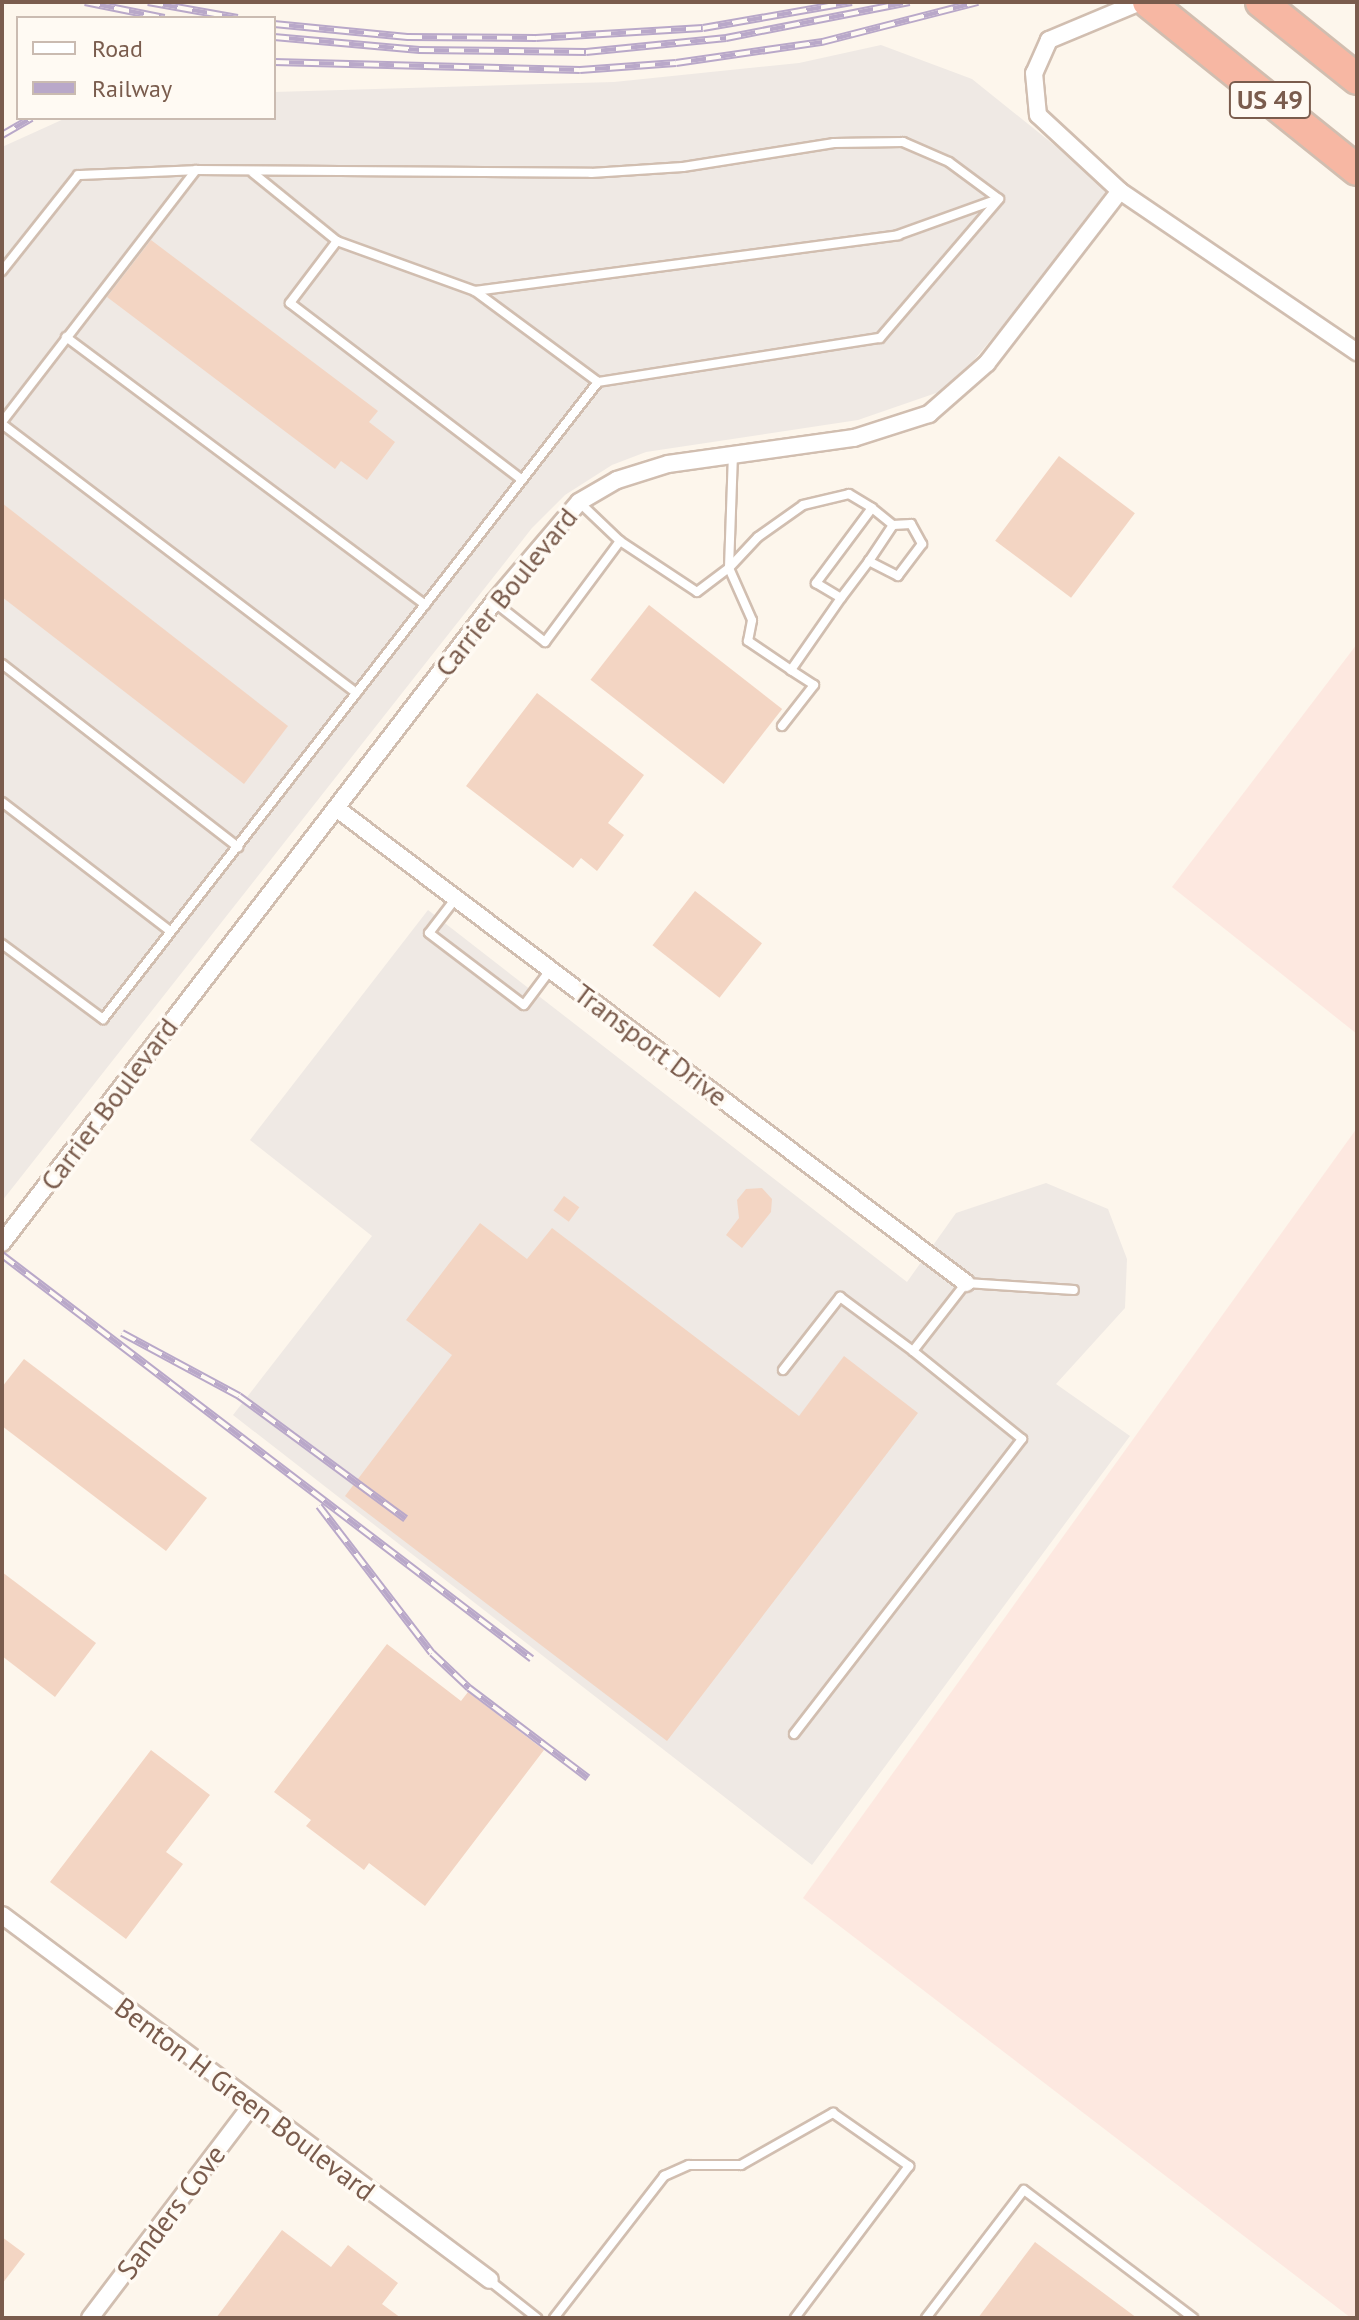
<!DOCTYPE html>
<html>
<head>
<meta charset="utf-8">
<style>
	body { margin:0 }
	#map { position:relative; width:1359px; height:2320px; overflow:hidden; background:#fdf6ec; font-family:"PT Sans",sans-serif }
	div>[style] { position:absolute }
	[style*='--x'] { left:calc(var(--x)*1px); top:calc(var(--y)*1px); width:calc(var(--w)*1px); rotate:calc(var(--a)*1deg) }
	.commercial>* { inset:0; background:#fde8e0 }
	.industrial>* { inset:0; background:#efe9e4 }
	.building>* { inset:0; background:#f3d5c3; transform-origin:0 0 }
	.roads { filter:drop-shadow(2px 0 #d1beb0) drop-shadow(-2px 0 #d1beb0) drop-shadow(0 2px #d1beb0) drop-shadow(0 -2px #d1beb0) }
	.lane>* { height:8px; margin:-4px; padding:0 4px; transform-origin:4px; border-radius:4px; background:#fff }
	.street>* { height:16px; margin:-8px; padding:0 8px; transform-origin:8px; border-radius:8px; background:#fff }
	.highway>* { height:30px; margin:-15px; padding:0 15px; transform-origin:15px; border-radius:15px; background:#f7b7a3 }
	.rail>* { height:8px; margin-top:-4px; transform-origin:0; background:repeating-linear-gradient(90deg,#fffaf3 0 15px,#b9a8c9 0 30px); box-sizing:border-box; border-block:2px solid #b9a8c9 }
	span { translate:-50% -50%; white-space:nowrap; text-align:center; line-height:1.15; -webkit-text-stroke:7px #fffaf3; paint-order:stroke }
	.shield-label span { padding:2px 6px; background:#fffaf3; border:2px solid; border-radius:6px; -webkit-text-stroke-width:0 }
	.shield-label { font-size:26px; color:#7a5c4d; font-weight:700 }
	.street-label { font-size:28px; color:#7a5c4d }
	.frame { position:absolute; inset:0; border:4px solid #7a5c4d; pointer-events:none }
	.legend { position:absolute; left:16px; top:16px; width:260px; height:104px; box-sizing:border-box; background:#fffaf3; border:2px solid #cabbb1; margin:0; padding:10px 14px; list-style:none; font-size:24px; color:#7a5c4d }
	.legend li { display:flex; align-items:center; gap:16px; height:40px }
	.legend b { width:40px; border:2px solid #cabbb1 }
</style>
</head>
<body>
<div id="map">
	<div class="commercial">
		<i style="clip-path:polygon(1357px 644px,1357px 1034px,1172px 887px)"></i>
		<i style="clip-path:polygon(1357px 1128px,1357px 2318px,1351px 2318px,803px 1898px)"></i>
	</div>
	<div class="industrial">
		<i style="clip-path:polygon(881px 45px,972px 79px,1114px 193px,974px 360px,939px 392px,858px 420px,646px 452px,612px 465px,565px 495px,532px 528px,2px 1201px,2px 147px,66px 118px,274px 118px,274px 92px,614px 82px,799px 63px)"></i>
		<i style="clip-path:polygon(428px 910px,907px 1282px,956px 1213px,1046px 1183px,1108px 1209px,1127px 1259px,1125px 1308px,1056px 1384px,1130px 1436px,812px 1865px,233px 1415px,372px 1236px,250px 1140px)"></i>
	</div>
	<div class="building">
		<i style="clip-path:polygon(151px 240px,378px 411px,369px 422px,395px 442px,367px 480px,341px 461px,335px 469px,107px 297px)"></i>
		<i style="left:1059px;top:456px;width:95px;height:106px;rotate:37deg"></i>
		<i style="clip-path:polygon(2px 503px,288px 726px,244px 784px,2px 597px)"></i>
		<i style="left:649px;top:605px;width:169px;height:95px;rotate:38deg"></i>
		<i style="clip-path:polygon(537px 693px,644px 775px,608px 823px,624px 835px,597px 871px,581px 858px,573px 868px,466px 786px)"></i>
		<i style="left:695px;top:891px;width:85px;height:69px;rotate:38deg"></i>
		<i style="clip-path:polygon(762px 1188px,772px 1199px,771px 1212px,742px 1248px,726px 1235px,739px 1218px,737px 1200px,746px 1189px)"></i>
		<i style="left:564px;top:1196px;width:19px;height:18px;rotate:36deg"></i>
		<i style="clip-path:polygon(480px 1223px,527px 1259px,552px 1228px,799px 1416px,844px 1356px,918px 1413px,667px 1741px,345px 1496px,452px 1355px,406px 1320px)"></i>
		<i style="clip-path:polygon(24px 1359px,207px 1498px,166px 1551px,2px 1426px,2px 1387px)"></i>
		<i style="clip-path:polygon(2px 1572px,96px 1643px,55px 1697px,2px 1656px)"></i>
		<i style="clip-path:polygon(387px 1644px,461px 1701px,468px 1692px,544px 1750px,425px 1906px,369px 1863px,364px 1870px,306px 1826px,311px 1820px,274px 1792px)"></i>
		<i style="clip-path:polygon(151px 1750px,210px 1795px,166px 1852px,183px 1864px,126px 1939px,50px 1882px)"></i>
		<i style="clip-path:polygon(282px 2230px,331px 2267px,348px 2245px,398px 2283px,382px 2304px,401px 2318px,216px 2318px)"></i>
		<i style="clip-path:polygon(2px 2237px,25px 2254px,2px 2284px)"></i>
		<i style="clip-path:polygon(1035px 2242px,1137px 2318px,978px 2318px)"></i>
	</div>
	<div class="roads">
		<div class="lane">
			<i style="--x:253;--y:173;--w:108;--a:39"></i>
			<i style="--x:2;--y:271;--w:122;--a:-51.6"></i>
			<i style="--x:78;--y:175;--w:118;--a:-2.4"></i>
			<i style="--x:475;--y:291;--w:147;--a:-160.1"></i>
			<i style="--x:337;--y:241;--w:78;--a:127.2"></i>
			<i style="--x:290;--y:303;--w:292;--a:37.3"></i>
			<i style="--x:66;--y:337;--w:448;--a:36.7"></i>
			<i style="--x:598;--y:382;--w:153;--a:-143.5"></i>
			<i style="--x:475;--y:291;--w:427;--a:-7.5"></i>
			<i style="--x:898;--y:235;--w:106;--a:-19.8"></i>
			<i style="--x:2;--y:422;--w:318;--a:-52.4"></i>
			<i style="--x:196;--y:170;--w:395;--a:0.4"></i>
			<i style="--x:591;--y:173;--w:92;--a:-3.7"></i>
			<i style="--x:683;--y:167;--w:153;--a:-9"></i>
			<i style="--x:834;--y:143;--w:69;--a:-0.8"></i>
			<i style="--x:903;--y:142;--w:50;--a:23.5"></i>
			<i style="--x:949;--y:162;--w:62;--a:36.5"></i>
			<i style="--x:2;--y:424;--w:445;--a:37.2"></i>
			<i style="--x:849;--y:494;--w:27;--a:31"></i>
			<i style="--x:872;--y:508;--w:94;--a:126.7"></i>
			<i style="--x:816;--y:583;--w:29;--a:31"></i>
			<i style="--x:841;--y:598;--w:88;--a:124.8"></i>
			<i style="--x:791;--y:670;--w:52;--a:-146"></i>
			<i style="--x:748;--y:641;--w:21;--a:-79"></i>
			<i style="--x:752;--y:620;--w:57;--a:-113.9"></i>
			<i style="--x:729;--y:568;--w:42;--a:-46.9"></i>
			<i style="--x:758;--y:537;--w:55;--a:-35.4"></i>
			<i style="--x:803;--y:505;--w:47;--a:-13.4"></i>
			<i style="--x:579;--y:502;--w:57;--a:43.6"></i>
			<i style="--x:620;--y:541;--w:92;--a:33.5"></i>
			<i style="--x:697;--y:592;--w:40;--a:-37"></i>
			<i style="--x:729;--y:568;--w:112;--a:-88"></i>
			<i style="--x:872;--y:508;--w:27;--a:39"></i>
			<i style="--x:893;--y:525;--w:18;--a:-3"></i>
			<i style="--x:911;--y:524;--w:23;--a:61"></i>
			<i style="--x:922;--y:544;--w:40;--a:127"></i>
			<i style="--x:898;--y:576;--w:33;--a:-153"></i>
			<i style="--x:869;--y:561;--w:43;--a:-56.3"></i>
			<i style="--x:841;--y:598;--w:46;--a:-52.9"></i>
			<i style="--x:494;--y:602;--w:65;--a:38.1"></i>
			<i style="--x:545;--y:642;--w:126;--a:-53.4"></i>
			<i style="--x:2;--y:664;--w:299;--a:37.8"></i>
			<i style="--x:782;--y:726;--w:52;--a:-52"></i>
			<i style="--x:814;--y:685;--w:27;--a:-147"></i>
			<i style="--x:2;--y:802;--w:212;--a:37.5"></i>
			<i style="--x:456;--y:898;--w:44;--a:127.6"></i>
			<i style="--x:429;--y:933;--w:119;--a:37.2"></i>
			<i style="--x:524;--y:1005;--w:45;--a:-53.1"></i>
			<i style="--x:2;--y:944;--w:126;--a:36.6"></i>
			<i style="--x:103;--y:1019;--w:807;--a:-52.15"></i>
			<i style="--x:598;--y:382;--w:285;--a:-8.9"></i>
			<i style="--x:880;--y:338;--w:183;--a:-49.4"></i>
			<i style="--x:783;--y:1370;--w:93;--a:-52"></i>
			<i style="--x:840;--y:1297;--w:91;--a:36.5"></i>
			<i style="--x:913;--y:1351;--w:86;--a:-52.1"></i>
			<i style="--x:966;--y:1283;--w:108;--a:3.7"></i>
			<i style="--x:794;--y:1734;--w:373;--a:-52.3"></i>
			<i style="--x:1022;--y:1439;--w:140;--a:-141.1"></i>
			<i style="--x:490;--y:2281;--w:60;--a:38.2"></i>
			<i style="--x:554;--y:2318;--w:180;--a:-52.2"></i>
			<i style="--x:664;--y:2176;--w:27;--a:-24"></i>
			<i style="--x:689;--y:2165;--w:52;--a:0"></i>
			<i style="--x:741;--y:2165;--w:106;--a:-29.5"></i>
			<i style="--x:833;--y:2113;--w:93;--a:34.9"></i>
			<i style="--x:909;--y:2166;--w:190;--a:126.9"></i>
			<i style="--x:926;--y:2318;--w:161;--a:-52.6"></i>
			<i style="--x:1024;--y:2190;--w:212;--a:37.1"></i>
		</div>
		<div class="street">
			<i style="--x:1140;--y:2;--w:99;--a:157.3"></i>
			<i style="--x:1049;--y:40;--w:36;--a:114"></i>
			<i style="--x:1034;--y:73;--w:42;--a:84.6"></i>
			<i style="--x:1038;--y:115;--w:112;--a:42.8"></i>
			<i style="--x:1120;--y:191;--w:287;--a:34.2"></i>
			<i style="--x:336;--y:808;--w:789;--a:37.02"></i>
			<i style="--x:2;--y:1243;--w:808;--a:-52.49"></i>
			<i style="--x:494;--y:602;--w:131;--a:-49.6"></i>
			<i style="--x:579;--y:502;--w:44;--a:-30.1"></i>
			<i style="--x:617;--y:480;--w:53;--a:-17.4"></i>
			<i style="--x:668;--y:464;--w:188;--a:-8"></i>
			<i style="--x:854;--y:438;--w:79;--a:-17.7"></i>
			<i style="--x:929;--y:414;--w:77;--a:-41.3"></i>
			<i style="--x:987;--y:363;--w:217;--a:-52.3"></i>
			<i style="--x:2;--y:1915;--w:609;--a:36.79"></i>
			<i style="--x:90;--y:2318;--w:266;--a:-52.8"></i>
		</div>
		<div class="highway">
			<i style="--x:1148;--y:2;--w:268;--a:38.8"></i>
			<i style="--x:1261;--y:2;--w:123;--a:38.7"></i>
		</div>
	</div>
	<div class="rail">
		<i style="--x:85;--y:2;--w:81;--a:11.4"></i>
		<i style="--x:148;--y:2;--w:91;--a:10.1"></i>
		<i style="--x:274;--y:24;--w:134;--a:5.6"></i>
		<i style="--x:407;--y:37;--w:129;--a:0.4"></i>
		<i style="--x:536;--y:38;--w:167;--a:-3.4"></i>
		<i style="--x:703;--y:28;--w:151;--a:-9.9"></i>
		<i style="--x:274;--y:37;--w:146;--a:5.1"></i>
		<i style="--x:419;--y:50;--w:167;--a:0.7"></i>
		<i style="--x:586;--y:52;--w:141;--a:-5.7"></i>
		<i style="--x:726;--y:38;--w:187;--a:-11.1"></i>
		<i style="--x:274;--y:62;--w:306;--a:1.5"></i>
		<i style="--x:580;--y:70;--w:96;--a:-4.2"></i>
		<i style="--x:676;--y:63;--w:148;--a:-8.2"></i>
		<i style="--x:822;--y:42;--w:161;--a:-14.4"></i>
		<i style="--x:2;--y:135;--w:34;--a:-30"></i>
		<i style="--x:2;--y:1255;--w:666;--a:37.32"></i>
		<i style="--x:122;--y:1333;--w:133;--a:28.3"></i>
		<i style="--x:239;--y:1396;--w:207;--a:36.4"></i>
		<i style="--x:319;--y:1506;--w:185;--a:52.5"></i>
		<i style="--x:432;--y:1653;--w:51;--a:43.4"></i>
		<i style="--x:469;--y:1688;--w:149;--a:37.1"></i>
	</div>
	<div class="shield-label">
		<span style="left:1270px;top:100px">US 49</span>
	</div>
	<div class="street-label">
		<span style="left:506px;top:592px;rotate:-51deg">Carrier Boulevard</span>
		<span style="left:651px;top:1045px;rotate:37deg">Transport Drive</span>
		<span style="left:109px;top:1104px;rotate:-53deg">Carrier Boulevard</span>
		<span style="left:245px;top:2099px;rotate:37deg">Benton H Green Boulevard</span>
		<span style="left:171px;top:2212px;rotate:-53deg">Sanders Cove</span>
	</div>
	<div class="frame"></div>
	<ul class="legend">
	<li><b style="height:10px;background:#fff"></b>Road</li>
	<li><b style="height:10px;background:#b9a8c9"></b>Railway</li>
	</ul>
</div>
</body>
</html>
